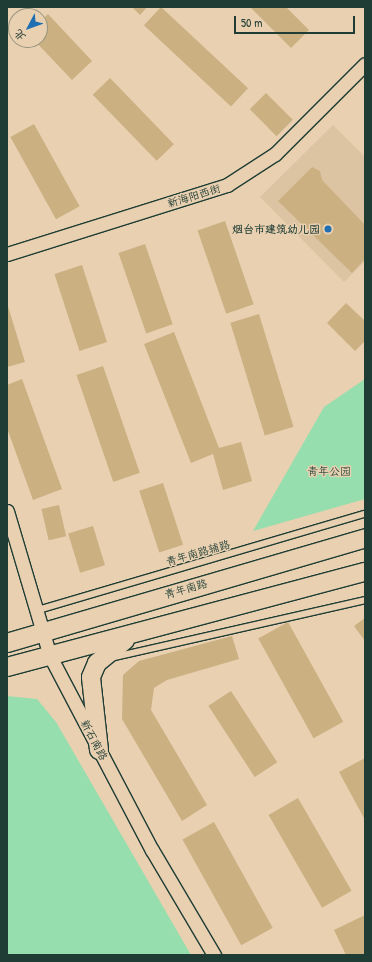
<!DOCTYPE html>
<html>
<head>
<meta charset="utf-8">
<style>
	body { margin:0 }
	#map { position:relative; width:372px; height:962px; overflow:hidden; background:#e9d0b1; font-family:"Patrick Hand","LXGW WenKai TC",sans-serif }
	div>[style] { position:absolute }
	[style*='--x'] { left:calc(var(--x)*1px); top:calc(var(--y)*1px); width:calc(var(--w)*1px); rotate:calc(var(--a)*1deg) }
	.built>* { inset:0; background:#dcc3a1 }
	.green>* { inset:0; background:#96dead }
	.building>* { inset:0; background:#cbb082; transform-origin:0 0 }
	.roads { filter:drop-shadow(1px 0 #1f3d34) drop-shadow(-1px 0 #1f3d34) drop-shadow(0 1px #1f3d34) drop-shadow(0 -1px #1f3d34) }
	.service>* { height:6px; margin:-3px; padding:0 3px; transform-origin:3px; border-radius:3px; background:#e9d0b1 }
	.minor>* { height:13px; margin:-6.5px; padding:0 6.5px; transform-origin:6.5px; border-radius:6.5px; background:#e9d0b1 }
	.secondary>* { height:18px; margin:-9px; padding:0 9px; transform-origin:9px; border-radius:9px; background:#e9d0b1 }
	.dots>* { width:11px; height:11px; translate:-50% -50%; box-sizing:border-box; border:2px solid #e9d0b1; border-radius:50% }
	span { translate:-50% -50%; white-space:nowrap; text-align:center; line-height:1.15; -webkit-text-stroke:3px #e9d0b1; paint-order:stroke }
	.street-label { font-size:11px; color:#1f3d34 }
	.poi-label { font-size:11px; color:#1f3d34; font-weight:700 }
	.right { translate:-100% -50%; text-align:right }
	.park-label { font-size:11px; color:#25453a }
	.frame { position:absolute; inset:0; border:8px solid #1f3d34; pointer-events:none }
	.north { position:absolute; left:8px; top:8px; width:40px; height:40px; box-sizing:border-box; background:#e9d0b1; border:1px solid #98957f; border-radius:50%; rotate:229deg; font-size:11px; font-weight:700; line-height:16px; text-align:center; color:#1f3d34 }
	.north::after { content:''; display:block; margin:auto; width:14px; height:18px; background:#1f6fb2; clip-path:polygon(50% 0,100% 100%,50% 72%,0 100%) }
	.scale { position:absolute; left:234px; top:16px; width:121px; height:18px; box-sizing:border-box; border:2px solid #1f3d34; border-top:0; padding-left:5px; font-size:12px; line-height:14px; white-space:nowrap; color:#1f3d34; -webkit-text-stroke:3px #e9d0b1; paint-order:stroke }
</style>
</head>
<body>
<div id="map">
	<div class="built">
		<i style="clip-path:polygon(333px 125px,365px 157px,365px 261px,344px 282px,260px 197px)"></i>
	</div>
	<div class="green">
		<i style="clip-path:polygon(365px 379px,365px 499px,253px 531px,324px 407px)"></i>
		<i style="clip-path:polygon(7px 696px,37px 699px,56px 722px,191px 955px,7px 955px)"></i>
	</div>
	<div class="building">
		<i style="clip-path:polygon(132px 7px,147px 7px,140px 15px)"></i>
		<i style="left:161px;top:7px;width:119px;height:25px;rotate:43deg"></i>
		<i style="clip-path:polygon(250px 7px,286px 7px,309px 30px,291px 48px)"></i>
		<i style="clip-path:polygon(48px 14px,92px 61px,72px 80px,34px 40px,40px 40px,40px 22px)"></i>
		<i style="left:110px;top:78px;width:92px;height:24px;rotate:46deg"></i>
		<i style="left:266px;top:93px;width:38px;height:23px;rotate:45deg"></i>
		<i style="left:34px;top:124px;width:94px;height:27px;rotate:61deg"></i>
		<i style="clip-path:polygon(312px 167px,320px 171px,322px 180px,365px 225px,365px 259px,352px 273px,278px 201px)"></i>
		<i style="left:225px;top:221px;width:88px;height:29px;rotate:71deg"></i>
		<i style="left:145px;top:244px;width:85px;height:28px;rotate:71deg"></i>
		<i style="left:82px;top:265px;width:81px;height:29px;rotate:72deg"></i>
		<i style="clip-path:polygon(7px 303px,25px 362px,7px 367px)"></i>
		<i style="clip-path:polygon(346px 303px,365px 321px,365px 341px,355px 351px,327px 323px)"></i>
		<i style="left:259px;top:314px;width:118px;height:30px;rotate:73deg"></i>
		<i style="clip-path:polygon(174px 332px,219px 448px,241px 442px,252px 481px,223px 490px,213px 454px,191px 463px,144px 344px)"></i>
		<i style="left:103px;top:366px;width:113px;height:28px;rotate:71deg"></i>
		<i style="clip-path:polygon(22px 379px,62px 489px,33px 500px,7px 428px,7px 385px)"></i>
		<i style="left:163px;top:483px;width:65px;height:25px;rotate:72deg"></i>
		<i style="left:59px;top:505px;width:32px;height:18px;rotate:77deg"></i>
		<i style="left:93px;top:526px;width:41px;height:26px;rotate:73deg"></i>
		<i style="clip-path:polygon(365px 618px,365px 641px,354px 626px)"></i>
		<i style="left:288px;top:622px;width:114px;height:34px;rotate:61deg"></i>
		<i style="clip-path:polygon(232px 636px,239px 659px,167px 680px,154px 688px,151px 710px,207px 805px,182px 821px,122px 719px,123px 675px,139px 661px)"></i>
		<i style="left:231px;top:691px;width:85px;height:27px;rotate:57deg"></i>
		<i style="clip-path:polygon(365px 758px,365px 820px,339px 772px)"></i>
		<i style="left:298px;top:798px;width:107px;height:34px;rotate:60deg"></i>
		<i style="left:214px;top:822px;width:121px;height:36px;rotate:61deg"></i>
		<i style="clip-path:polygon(365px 915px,365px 955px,346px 955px,334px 930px)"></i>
	</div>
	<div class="roads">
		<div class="service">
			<i style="--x:38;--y:610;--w:341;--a:-16.4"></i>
			<i style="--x:110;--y:658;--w:262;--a:-12.8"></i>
		</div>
		<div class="minor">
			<i style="--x:7;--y:254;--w:231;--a:-17.4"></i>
			<i style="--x:227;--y:185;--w:57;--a:-32.9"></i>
			<i style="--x:275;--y:154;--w:127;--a:-45"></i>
			<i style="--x:7;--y:511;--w:151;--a:73.5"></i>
			<i style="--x:50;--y:656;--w:219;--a:62.3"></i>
			<i style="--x:152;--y:850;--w:122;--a:59.4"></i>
		</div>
		<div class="secondary">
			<i style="--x:7;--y:643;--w:373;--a:-16.3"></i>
			<i style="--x:7;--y:667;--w:370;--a:-14.9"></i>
			<i style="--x:99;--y:750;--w:73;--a:-96.3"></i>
			<i style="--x:91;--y:677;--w:15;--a:-67"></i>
			<i style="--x:97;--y:663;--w:36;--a:-39"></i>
		</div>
	</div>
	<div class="dots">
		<i style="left:328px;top:229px;background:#1f6fb2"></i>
	</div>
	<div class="street-label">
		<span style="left:194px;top:196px;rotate:-17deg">新海阳西街</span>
		<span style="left:198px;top:553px;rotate:-16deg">青年南路辅路</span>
		<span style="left:186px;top:589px;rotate:-16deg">青年南路</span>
		<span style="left:94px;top:740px;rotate:62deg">新石南路</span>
	</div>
	<div class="poi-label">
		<span class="right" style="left:320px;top:229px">烟台市建筑幼儿园</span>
	</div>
	<div class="park-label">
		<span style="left:329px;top:471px">青年公园</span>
	</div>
	<div class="frame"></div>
	<div class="north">北</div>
	<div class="scale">50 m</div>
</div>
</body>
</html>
